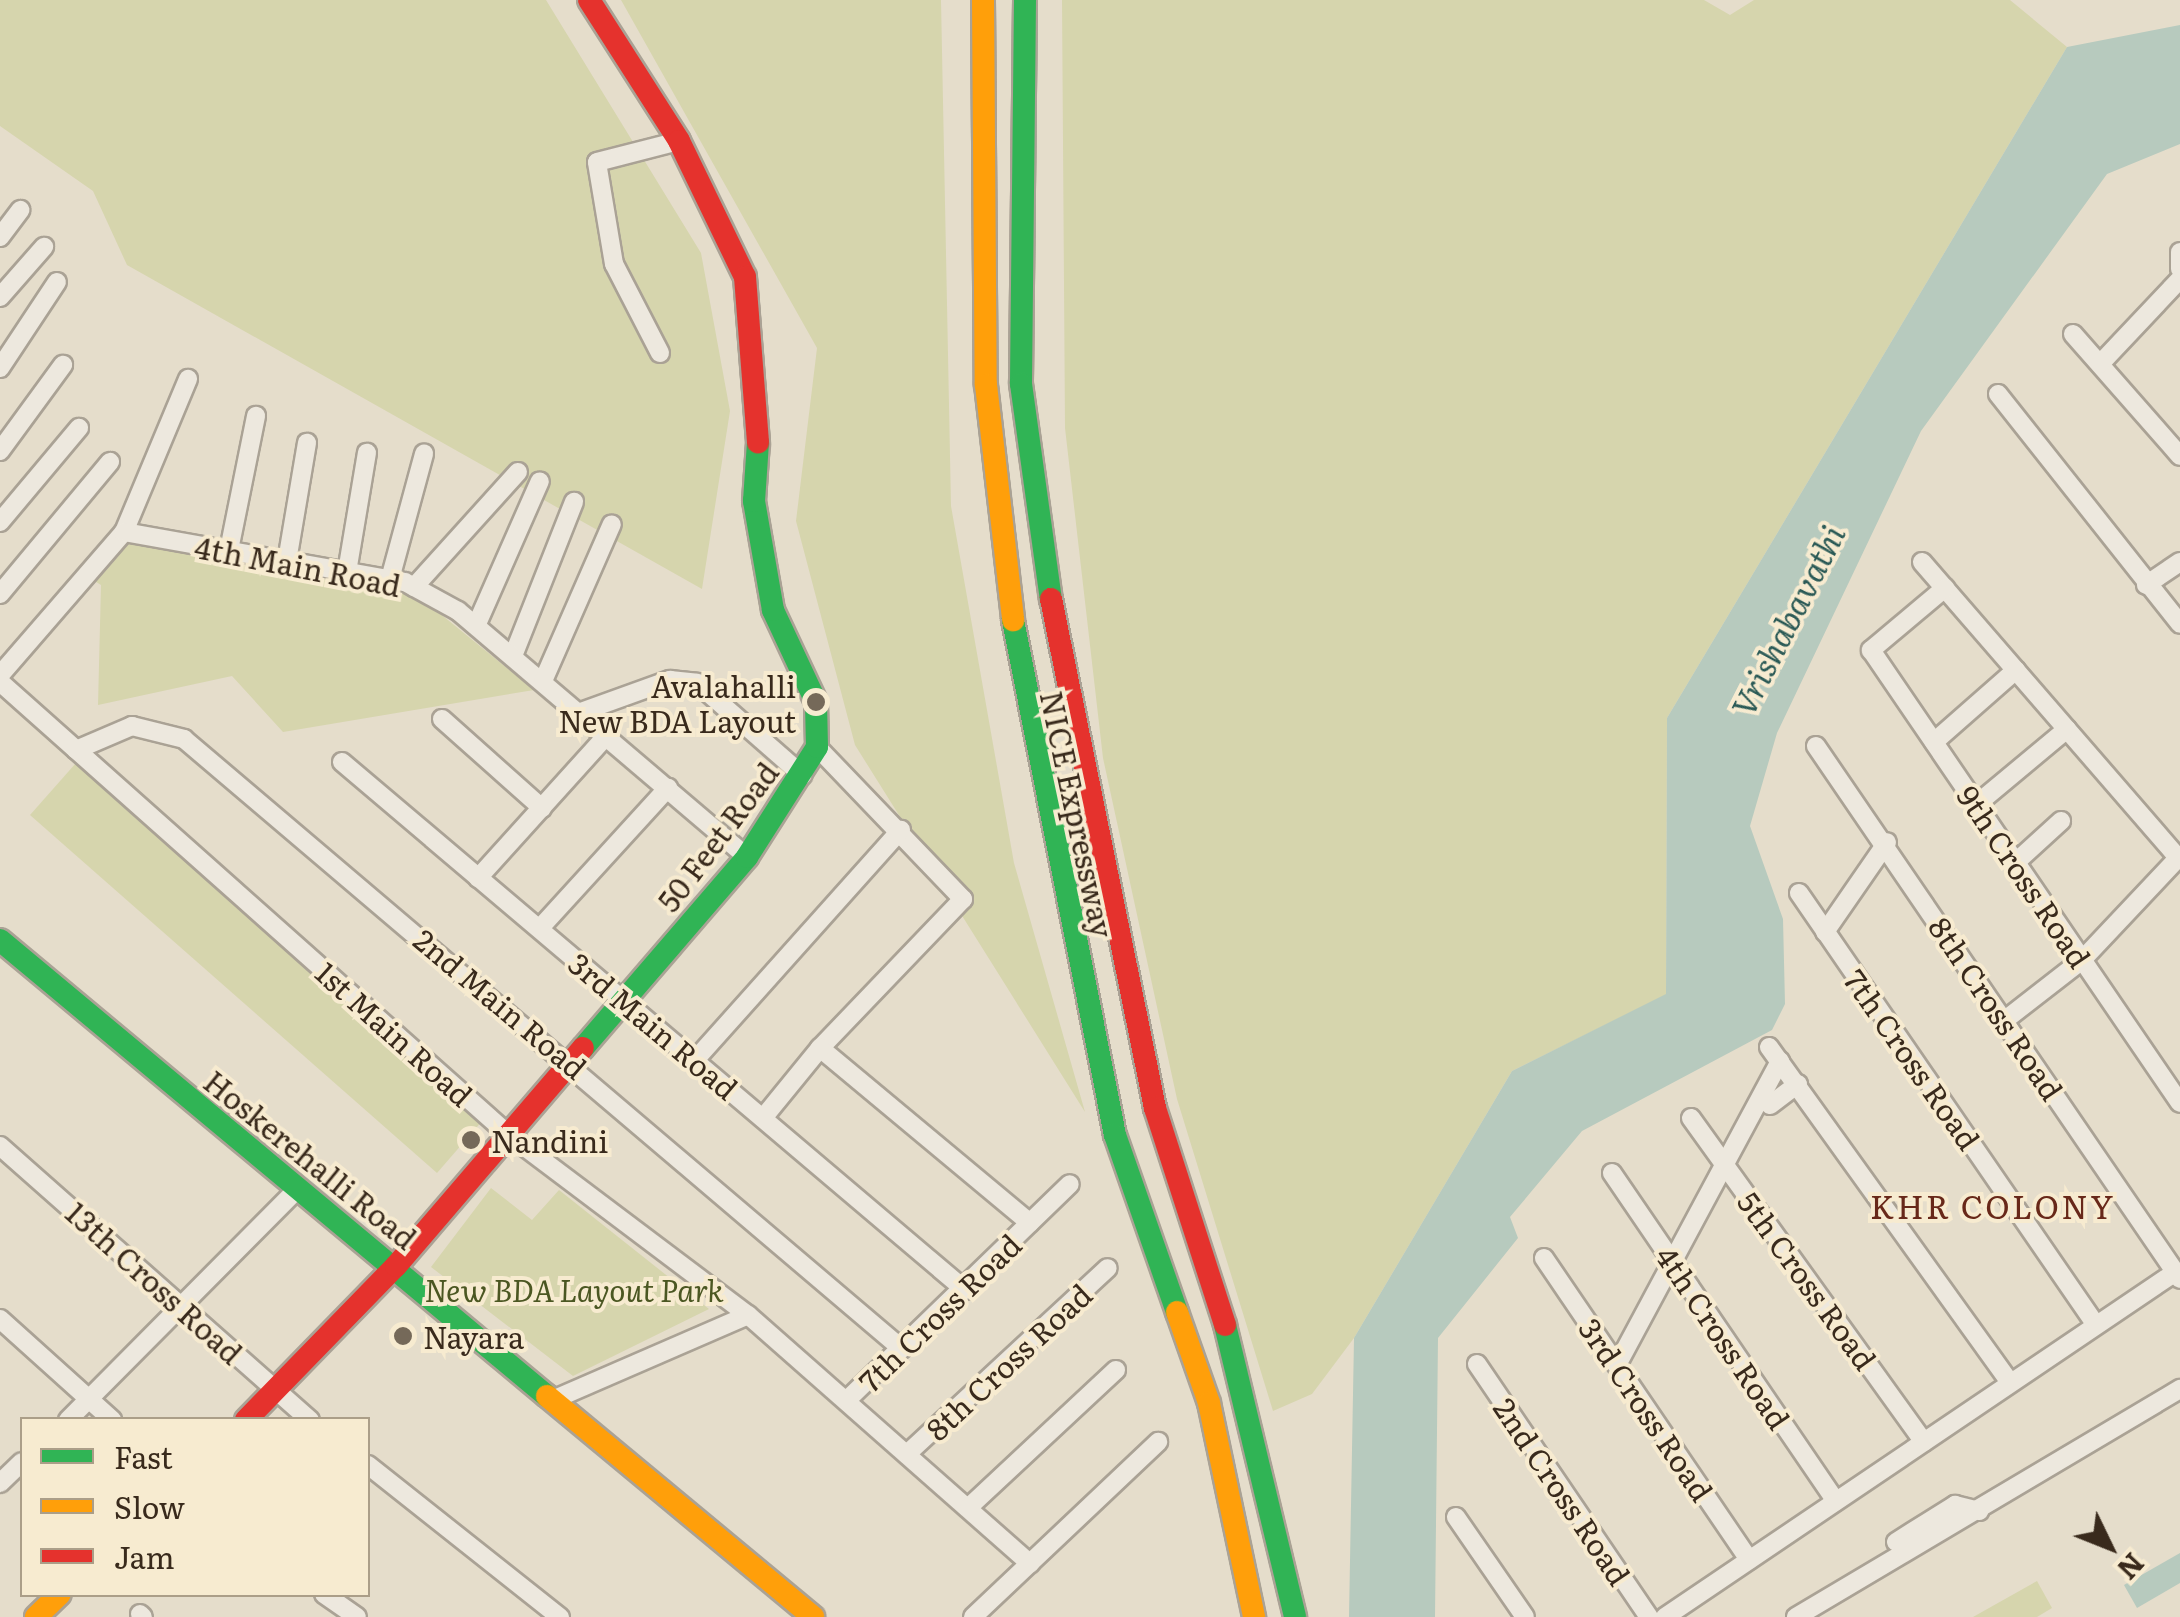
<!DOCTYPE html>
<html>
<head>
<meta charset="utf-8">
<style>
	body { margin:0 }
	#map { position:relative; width:2180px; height:1617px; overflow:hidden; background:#e5ddcb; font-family:Literata,serif }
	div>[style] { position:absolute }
	.green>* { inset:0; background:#d6d5ad }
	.water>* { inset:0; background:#b7cabe }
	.roads { filter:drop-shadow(2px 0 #aaa295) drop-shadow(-2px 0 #aaa295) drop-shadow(0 2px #aaa295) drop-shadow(0 -2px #aaa295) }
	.street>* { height:18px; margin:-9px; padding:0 9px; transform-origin:9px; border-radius:9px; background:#ede8de }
	.fast>* { height:22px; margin:-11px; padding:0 11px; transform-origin:11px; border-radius:11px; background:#30b455 }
	.slow>* { height:22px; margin:-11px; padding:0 11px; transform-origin:11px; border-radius:11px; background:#ff9f0a }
	.jam>* { height:22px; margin:-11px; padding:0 11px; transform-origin:11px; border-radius:11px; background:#e5322d }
	.dots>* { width:28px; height:28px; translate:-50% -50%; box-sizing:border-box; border:5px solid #f7ebd0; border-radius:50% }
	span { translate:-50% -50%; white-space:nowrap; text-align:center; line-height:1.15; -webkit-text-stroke:8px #f7ebd0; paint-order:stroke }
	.street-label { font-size:30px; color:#392a1c }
	.poi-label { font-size:30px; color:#392a1c }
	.right { translate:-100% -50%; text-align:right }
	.left { translate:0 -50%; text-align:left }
	.park-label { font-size:30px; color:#4b5722; font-style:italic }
	.water-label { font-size:32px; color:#2b5a56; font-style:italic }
	.neighbourhood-label { font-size:32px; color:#682819; letter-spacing:2.5px }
	.legend { position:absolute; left:20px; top:1417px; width:350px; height:180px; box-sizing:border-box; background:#f7ebd0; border:2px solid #ab9e88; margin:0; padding:12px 18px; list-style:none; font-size:30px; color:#392a1c }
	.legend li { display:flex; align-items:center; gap:20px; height:50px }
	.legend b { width:50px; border:2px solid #ab9e88 }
	.north { position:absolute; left:2060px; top:1497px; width:100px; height:100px; -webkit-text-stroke:8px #f7ebd0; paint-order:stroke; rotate:133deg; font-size:28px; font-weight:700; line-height:40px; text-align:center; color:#392a1c }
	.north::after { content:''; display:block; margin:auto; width:35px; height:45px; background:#392a1c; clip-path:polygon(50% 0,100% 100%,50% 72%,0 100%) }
</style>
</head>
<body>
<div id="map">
	<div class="green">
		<i style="clip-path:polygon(0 0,546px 0,701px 253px,730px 411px,702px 589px,127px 265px,93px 191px,0 126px)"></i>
		<i style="clip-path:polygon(621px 0,941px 0,951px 506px,1014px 863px,1085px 1112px,855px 745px,796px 521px,817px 348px)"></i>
		<i style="clip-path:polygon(1062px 0,1704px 0,1730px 15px,1754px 0,2010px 0,2067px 47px,1667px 718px,1666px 995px,1512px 1071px,1354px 1338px,1312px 1394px,1273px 1411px,1177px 1099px,1103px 758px,1065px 428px)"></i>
		<i style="clip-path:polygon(126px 537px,411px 590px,534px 690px,283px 732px,232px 676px,98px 705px,101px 585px,88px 577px)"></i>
		<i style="clip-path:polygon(76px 763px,483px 1120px,437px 1173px,30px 815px)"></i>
		<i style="clip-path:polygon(491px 1188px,532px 1220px,559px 1190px,709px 1309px,573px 1376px,431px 1267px)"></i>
		<i style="clip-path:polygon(2037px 1581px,2052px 1608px,2037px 1617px,1973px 1617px)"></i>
	</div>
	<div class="water">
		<i style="clip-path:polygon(2180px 25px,2180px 144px,2107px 174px,1921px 431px,1777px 733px,1750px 826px,1783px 919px,1785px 1004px,1772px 1030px,1582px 1131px,1510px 1217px,1518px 1238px,1438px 1338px,1435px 1617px,1349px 1617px,1354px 1338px,1512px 1071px,1666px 994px,1667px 718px,2067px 47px)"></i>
		<i style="clip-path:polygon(2180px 1553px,2180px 1583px,2137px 1608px,2124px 1585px)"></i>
	</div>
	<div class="roads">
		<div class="street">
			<i style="left:0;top:237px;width:34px;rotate:-53deg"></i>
			<i style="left:2180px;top:252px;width:17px;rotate:90deg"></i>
			<i style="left:0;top:297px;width:67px;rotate:-48.7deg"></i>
			<i style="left:2073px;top:334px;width:162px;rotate:48.7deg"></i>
			<i style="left:660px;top:353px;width:100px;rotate:-117.3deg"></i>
			<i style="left:614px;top:264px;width:103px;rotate:-99.5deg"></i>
			<i style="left:597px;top:162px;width:85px;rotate:-14.4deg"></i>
			<i style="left:2100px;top:364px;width:117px;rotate:-46.7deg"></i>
			<i style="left:0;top:368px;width:103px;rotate:-56.5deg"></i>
			<i style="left:1998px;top:394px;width:293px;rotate:51.6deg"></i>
			<i style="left:0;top:451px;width:107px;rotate:-53.8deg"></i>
			<i style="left:0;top:522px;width:123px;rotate:-50deg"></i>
			<i style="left:124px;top:532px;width:166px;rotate:-67.3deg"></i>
			<i style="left:229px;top:550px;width:137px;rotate:-78.6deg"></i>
			<i style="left:287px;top:561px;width:120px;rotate:-80.4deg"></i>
			<i style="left:1922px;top:562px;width:391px;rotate:49.1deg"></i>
			<i style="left:347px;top:572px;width:121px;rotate:-80.5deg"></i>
			<i style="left:390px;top:579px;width:130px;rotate:-74.8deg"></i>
			<i style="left:2146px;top:585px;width:41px;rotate:-34.1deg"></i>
			<i style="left:414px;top:587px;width:155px;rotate:-47.9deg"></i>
			<i style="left:1945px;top:588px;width:97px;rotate:140deg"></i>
			<i style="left:1871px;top:650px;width:548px;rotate:55.7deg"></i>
			<i style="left:0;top:594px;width:172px;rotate:-50.2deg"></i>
			<i style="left:476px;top:626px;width:158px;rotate:-66.2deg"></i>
			<i style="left:513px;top:656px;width:166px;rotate:-68.4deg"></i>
			<i style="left:0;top:675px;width:189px;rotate:-49.1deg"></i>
			<i style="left:124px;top:532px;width:285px;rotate:10.1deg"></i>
			<i style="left:405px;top:582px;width:60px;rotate:28.7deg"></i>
			<i style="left:458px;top:611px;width:380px;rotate:40.4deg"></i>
			<i style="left:543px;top:681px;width:171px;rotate:-66.3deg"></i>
			<i style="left:0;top:682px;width:681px;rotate:41.67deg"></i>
			<i style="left:509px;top:1135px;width:299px;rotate:37deg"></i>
			<i style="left:748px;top:1315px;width:376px;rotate:41.4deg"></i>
			<i style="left:581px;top:712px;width:95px;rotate:-19.8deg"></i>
			<i style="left:670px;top:680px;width:27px;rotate:6deg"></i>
			<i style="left:697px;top:683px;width:140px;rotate:41.2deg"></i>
			<i style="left:442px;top:719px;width:134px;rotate:41.7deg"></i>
			<i style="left:1934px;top:742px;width:109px;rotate:-41.3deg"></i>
			<i style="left:1816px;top:746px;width:645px;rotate:55.67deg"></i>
			<i style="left:817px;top:747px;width:211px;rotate:46.2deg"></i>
			<i style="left:963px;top:899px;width:207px;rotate:133.8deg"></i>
			<i style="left:820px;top:1048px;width:273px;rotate:39.8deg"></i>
			<i style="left:76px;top:750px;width:61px;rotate:-23.2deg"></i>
			<i style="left:132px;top:726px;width:54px;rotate:14deg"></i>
			<i style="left:184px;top:739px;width:942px;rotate:40.35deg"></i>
			<i style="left:342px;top:762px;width:817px;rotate:40.28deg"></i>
			<i style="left:1977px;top:804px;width:117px;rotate:-39.8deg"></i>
			<i style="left:2016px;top:862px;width:61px;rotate:-42.3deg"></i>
			<i style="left:478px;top:878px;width:194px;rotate:-47.9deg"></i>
			<i style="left:1799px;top:893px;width:524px;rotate:55.49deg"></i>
			<i style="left:540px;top:928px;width:190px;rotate:-47.6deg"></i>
			<i style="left:1825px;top:932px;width:109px;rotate:-55.4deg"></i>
			<i style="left:2005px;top:1020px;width:98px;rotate:-37.9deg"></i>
			<i style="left:2082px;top:960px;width:143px;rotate:-46.7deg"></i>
			<i style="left:1769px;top:1047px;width:413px;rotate:54.3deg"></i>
			<i style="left:695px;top:1060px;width:309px;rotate:-48.2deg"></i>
			<i style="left:1770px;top:1105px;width:35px;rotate:-37deg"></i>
			<i style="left:763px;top:1118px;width:90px;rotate:-50.8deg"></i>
			<i style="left:1691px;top:1118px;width:399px;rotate:54.3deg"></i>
			<i style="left:0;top:1146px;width:414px;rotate:41.5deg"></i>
			<i style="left:1612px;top:1173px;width:397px;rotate:55.7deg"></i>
			<i style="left:1544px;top:1258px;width:365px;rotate:55.8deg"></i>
			<i style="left:0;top:1319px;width:151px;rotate:42deg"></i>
			<i style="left:1477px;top:1364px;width:306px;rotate:55.8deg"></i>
			<i style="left:1617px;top:1365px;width:345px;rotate:-61.8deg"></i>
			<i style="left:555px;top:1399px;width:210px;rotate:-23.5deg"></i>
			<i style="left:847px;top:1400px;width:310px;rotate:-44.1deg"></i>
			<i style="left:68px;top:1420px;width:325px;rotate:-45.2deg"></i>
			<i style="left:908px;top:1453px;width:272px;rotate:-42.8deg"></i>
			<i style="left:368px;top:1465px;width:245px;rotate:38.4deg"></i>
			<i style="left:0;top:1483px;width:30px;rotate:-44deg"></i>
			<i style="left:969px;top:1507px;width:201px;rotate:-43deg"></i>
			<i style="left:1456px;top:1517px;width:121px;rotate:55.4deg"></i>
			<i style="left:1896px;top:1542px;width:70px;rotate:-32.1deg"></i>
			<i style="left:1955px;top:1505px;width:25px;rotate:14deg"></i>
			<i style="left:324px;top:1594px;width:40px;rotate:34.9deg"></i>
			<i style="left:140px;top:1614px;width:4px;rotate:45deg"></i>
			<i style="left:973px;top:1617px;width:255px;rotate:-43.4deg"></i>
			<i style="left:1665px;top:1617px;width:614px;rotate:-34.05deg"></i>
			<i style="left:1796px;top:1617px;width:447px;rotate:-30.7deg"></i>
		</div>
		<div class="fast">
			<i style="left:1025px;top:0;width:384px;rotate:90.6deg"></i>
			<i style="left:1021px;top:384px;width:217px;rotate:82.1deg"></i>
			<i style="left:1013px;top:620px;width:525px;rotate:78.8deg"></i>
			<i style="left:1115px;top:1135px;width:188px;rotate:70.7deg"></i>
			<i style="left:0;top:940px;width:712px;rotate:39.82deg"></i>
			<i style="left:583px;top:1048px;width:252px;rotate:-49.3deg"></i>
			<i style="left:747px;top:857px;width:130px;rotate:-57.5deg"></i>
			<i style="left:817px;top:747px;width:45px;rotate:-91.3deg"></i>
			<i style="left:816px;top:702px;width:102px;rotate:-115.1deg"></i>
			<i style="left:773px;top:610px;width:111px;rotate:-99.9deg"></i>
			<i style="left:754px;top:501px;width:59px;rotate:-86.1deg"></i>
			<i style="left:1225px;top:1325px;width:300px;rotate:76.5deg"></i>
		</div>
		<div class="slow">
			<i style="left:983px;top:0;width:385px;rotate:89.6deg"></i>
			<i style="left:986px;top:385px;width:237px;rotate:83.4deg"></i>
			<i style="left:1177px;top:1312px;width:96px;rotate:70.6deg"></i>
			<i style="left:1209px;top:1403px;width:219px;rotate:78.1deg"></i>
			<i style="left:547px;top:1396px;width:346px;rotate:39.7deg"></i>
			<i style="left:36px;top:1617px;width:33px;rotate:-44deg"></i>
		</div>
		<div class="jam">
			<i style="left:589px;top:0;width:167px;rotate:57.4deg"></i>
			<i style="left:679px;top:141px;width:151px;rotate:64.1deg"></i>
			<i style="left:745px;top:277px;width:166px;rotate:85.5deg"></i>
			<i style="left:1051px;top:599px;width:520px;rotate:78.45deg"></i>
			<i style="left:1155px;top:1108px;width:228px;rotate:72.1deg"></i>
			<i style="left:246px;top:1420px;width:215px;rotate:-45.8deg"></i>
			<i style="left:396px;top:1266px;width:287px;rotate:-49.4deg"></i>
		</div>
	</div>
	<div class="dots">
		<i style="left:816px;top:702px;background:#756959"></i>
		<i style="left:471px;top:1140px;background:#756959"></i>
		<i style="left:403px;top:1336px;background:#756959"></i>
	</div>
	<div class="street-label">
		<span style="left:298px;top:565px;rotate:11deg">4th Main Road</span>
		<span style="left:1078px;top:814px;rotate:78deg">NICE Expressway</span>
		<span style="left:717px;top:836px;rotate:-53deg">50 Feet Road</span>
		<span style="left:2025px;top:876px;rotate:56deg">9th Cross Road</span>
		<span style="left:501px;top:1003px;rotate:40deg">2nd Main Road</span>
		<span style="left:1997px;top:1008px;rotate:56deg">8th Cross Road</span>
		<span style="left:654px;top:1025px;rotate:40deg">3rd Main Road</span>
		<span style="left:395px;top:1033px;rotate:42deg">1st Main Road</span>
		<span style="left:1913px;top:1059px;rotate:55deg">7th Cross Road</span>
		<span style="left:311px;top:1159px;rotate:39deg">Hoskerehalli Road</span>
		<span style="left:1808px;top:1280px;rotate:54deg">5th Cross Road</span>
		<span style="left:155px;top:1282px;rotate:42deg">13th Cross Road</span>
		<span style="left:939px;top:1312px;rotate:-44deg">7th Cross Road</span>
		<span style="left:1724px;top:1337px;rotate:56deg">4th Cross Road</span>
		<span style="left:1008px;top:1361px;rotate:-43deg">8th Cross Road</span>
		<span style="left:1647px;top:1409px;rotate:56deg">3rd Cross Road</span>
		<span style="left:1563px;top:1491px;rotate:56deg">2nd Cross Road</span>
	</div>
	<div class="poi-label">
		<span class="right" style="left:796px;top:702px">Avalahalli<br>New BDA Layout</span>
		<span class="left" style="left:491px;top:1140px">Nandini</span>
		<span class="left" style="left:423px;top:1336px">Nayara</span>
	</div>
	<div class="park-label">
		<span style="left:574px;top:1289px">New BDA Layout Park</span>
	</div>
	<div class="water-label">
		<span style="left:1787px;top:620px;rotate:-63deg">Vrishabavathi</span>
	</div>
	<div class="neighbourhood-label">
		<span style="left:1993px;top:1205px">KHR COLONY</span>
	</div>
	<ul class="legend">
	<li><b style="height:12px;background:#30b455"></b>Fast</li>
	<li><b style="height:12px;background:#ff9f0a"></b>Slow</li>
	<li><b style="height:12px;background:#e5322d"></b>Jam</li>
	</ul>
	<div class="north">N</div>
</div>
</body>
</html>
